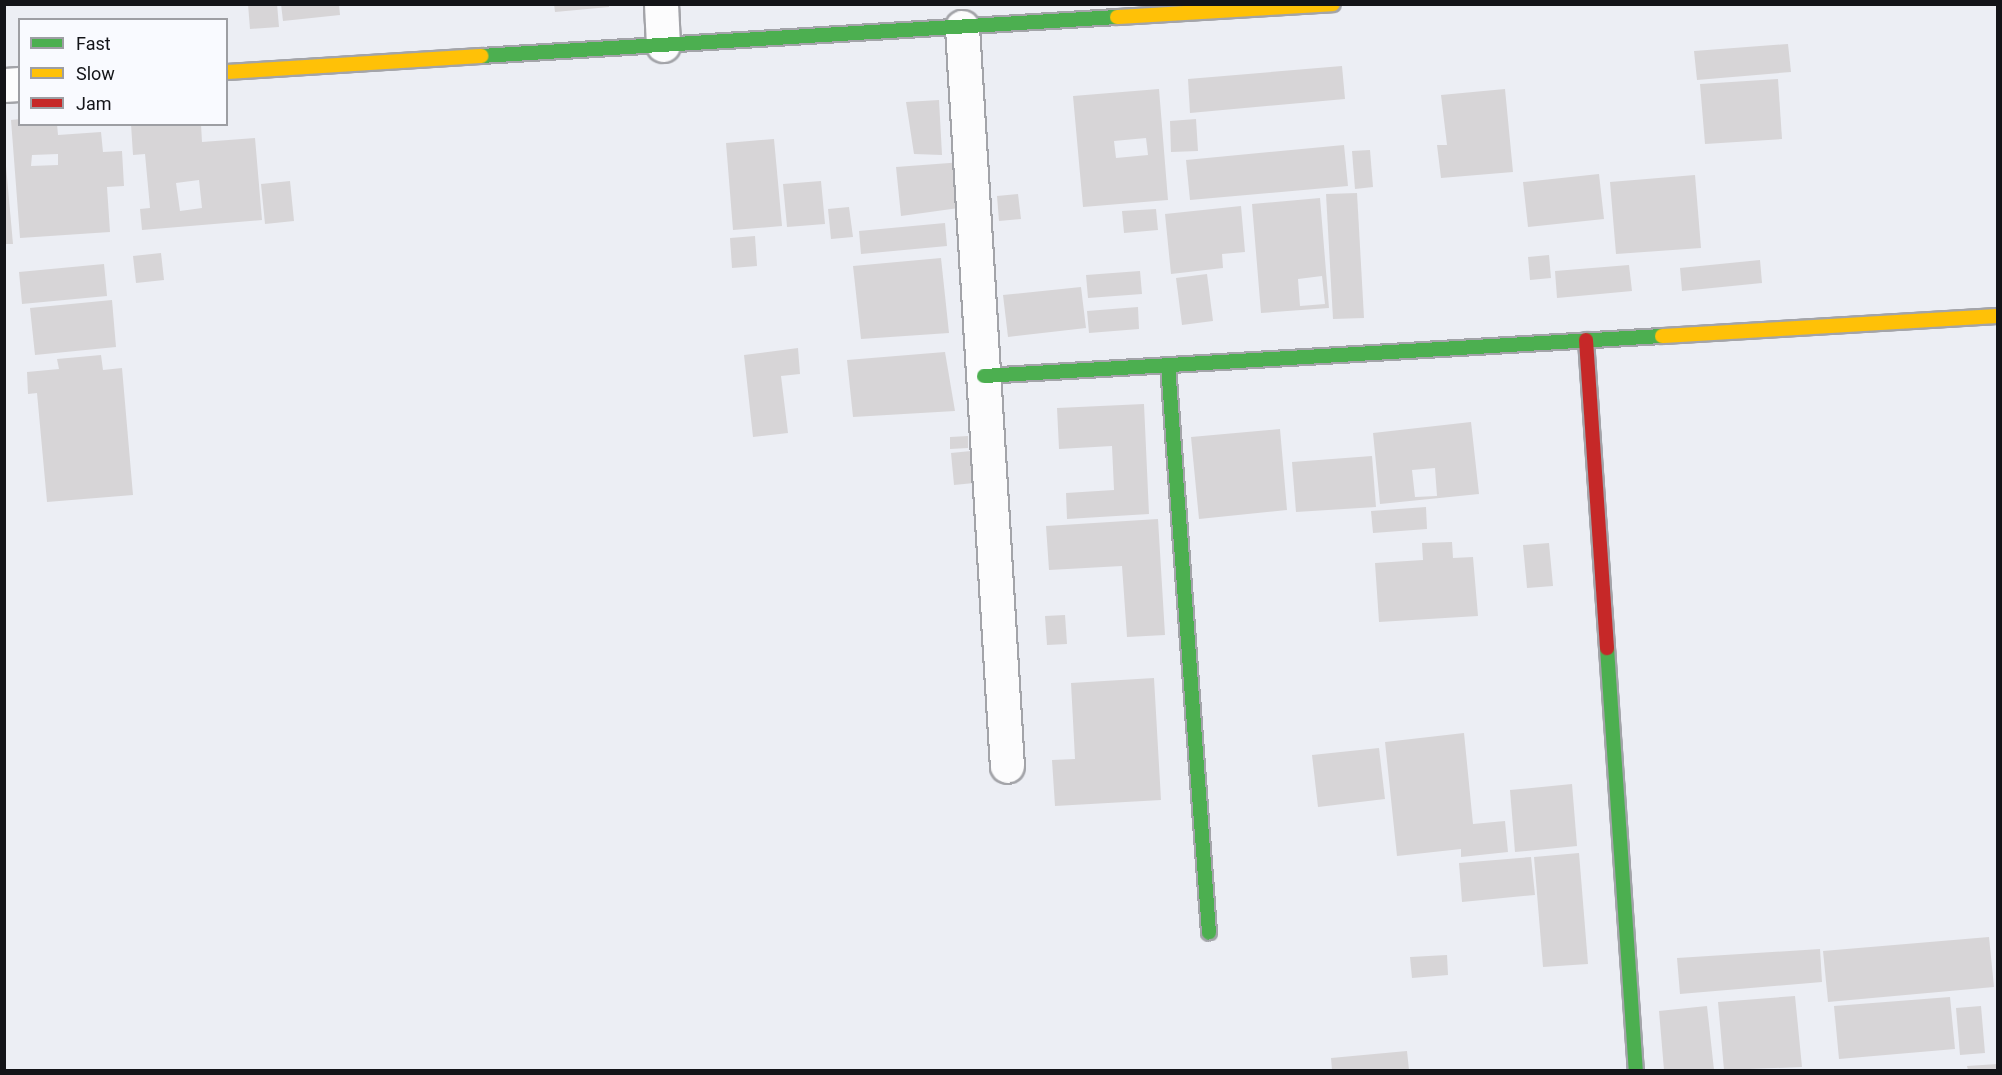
<!DOCTYPE html>
<html>
<head>
<meta charset="utf-8">
<style>
	body { margin:0 }
	#map { position:relative; width:2002px; height:1075px; overflow:hidden; background:#eceef4; font-family:Roboto,sans-serif }
	div>[style] { position:absolute }
	.building>* { inset:0; background:#d7d5d7 }
	.roads { filter:drop-shadow(2px 0 #a3a4a9) drop-shadow(-2px 0 #a3a4a9) drop-shadow(0 2px #a3a4a9) drop-shadow(0 -2px #a3a4a9) }
	.street>* { height:33px; margin:-16.5px; padding:0 16.5px; transform-origin:16.5px; border-radius:16.5px; background:#fcfcfd }
	.fast>* { height:14px; margin:-7px; padding:0 7px; transform-origin:7px; border-radius:7px; background:#4caf50 }
	.slow>* { height:14px; margin:-7px; padding:0 7px; transform-origin:7px; border-radius:7px; background:#ffc107 }
	.jam>* { height:14px; margin:-7px; padding:0 7px; transform-origin:7px; border-radius:7px; background:#c62828 }
	span { translate:-50% -50%; white-space:nowrap; text-align:center; line-height:1.15; -webkit-text-stroke:4.5px #f9faff; paint-order:stroke }
	.frame { position:absolute; inset:0; border:6px solid #131418; pointer-events:none }
	.legend { position:absolute; left:18px; top:18px; width:210px; height:108px; box-sizing:border-box; background:#f9faff; border:2px solid #9d9ea3; margin:0; padding:8px 10px; list-style:none; font-size:18px; color:#131418 }
	.legend li { display:flex; align-items:center; gap:12px; height:30px }
	.legend b { width:30px; border:2px solid #9d9ea3 }
</style>
</head>
<body>
<div id="map">
	<div class="building">
		<i style="clip-path:polygon(248px 4px,277px 4px,279px 27px,250px 29px)"></i>
		<i style="clip-path:polygon(281px 4px,339px 4px,340px 15px,283px 21px)"></i>
		<i style="clip-path:polygon(554px 4px,609px 4px,609px 7px,555px 12px)"></i>
		<i style="clip-path:polygon(1788px 44px,1791px 72px,1697px 80px,1694px 51px)"></i>
		<i style="clip-path:polygon(1342px 66px,1345px 99px,1190px 113px,1188px 79px)"></i>
		<i style="clip-path:polygon(1778px 79px,1782px 139px,1705px 144px,1700px 84px)"></i>
		<i style="clip-path:polygon(evenodd,1159px 89px,1168px 200px,1083px 207px,1073px 96px,1159px 89px,1146px 138px,1148px 155px,1116px 158px,1114px 141px,1146px 138px)"></i>
		<i style="clip-path:polygon(1505px 89px,1513px 172px,1441px 178px,1437px 145px,1447px 145px,1441px 95px)"></i>
		<i style="clip-path:polygon(939px 100px,942px 155px,914px 154px,906px 102px)"></i>
		<i style="clip-path:polygon(evenodd,20px 119px,20px 124px,57px 124px,58px 135px,101px 132px,103px 152px,122px 151px,124px 186px,107px 187px,110px 232px,20px 238px,11px 120px,20px 119px,58px 154px,58px 165px,31px 166px,32px 155px,58px 154px)"></i>
		<i style="clip-path:polygon(1196px 119px,1198px 151px,1171px 152px,1170px 121px)"></i>
		<i style="clip-path:polygon(evenodd,131px 124px,201px 124px,202px 142px,255px 138px,262px 220px,142px 230px,140px 209px,150px 208px,145px 154px,133px 155px,131px 124px,199px 180px,202px 208px,180px 211px,176px 183px,199px 180px)"></i>
		<i style="clip-path:polygon(774px 139px,782px 226px,733px 230px,726px 143px)"></i>
		<i style="clip-path:polygon(4px 144px,13px 244px,4px 244px)"></i>
		<i style="clip-path:polygon(1344px 145px,1348px 186px,1190px 200px,1186px 160px)"></i>
		<i style="clip-path:polygon(1370px 150px,1373px 187px,1355px 189px,1352px 151px)"></i>
		<i style="clip-path:polygon(963px 162px,966px 207px,901px 216px,896px 167px)"></i>
		<i style="clip-path:polygon(1599px 174px,1604px 219px,1528px 227px,1523px 182px)"></i>
		<i style="clip-path:polygon(1695px 175px,1701px 248px,1616px 254px,1610px 182px)"></i>
		<i style="clip-path:polygon(290px 181px,294px 221px,265px 224px,261px 184px)"></i>
		<i style="clip-path:polygon(821px 181px,825px 224px,787px 227px,783px 184px)"></i>
		<i style="clip-path:polygon(1357px 193px,1364px 318px,1333px 319px,1326px 194px)"></i>
		<i style="clip-path:polygon(1018px 194px,1021px 219px,999px 221px,997px 196px)"></i>
		<i style="clip-path:polygon(evenodd,1320px 198px,1329px 308px,1261px 313px,1252px 204px,1320px 198px,1322px 276px,1325px 304px,1300px 306px,1298px 279px,1322px 276px)"></i>
		<i style="clip-path:polygon(1241px 206px,1245px 252px,1222px 254px,1223px 268px,1171px 274px,1165px 214px)"></i>
		<i style="clip-path:polygon(849px 207px,853px 237px,831px 239px,828px 209px)"></i>
		<i style="clip-path:polygon(1156px 209px,1158px 230px,1124px 233px,1122px 211px)"></i>
		<i style="clip-path:polygon(945px 223px,947px 246px,861px 254px,859px 231px)"></i>
		<i style="clip-path:polygon(755px 236px,757px 266px,732px 268px,730px 238px)"></i>
		<i style="clip-path:polygon(161px 253px,164px 280px,136px 283px,133px 256px)"></i>
		<i style="clip-path:polygon(1549px 255px,1551px 278px,1530px 280px,1528px 257px)"></i>
		<i style="clip-path:polygon(941px 258px,949px 333px,861px 339px,853px 266px)"></i>
		<i style="clip-path:polygon(1760px 260px,1762px 283px,1682px 291px,1680px 268px)"></i>
		<i style="clip-path:polygon(104px 264px,107px 296px,22px 304px,19px 272px)"></i>
		<i style="clip-path:polygon(1629px 265px,1632px 291px,1557px 298px,1555px 271px)"></i>
		<i style="clip-path:polygon(1140px 271px,1142px 294px,1088px 298px,1086px 275px)"></i>
		<i style="clip-path:polygon(1207px 274px,1213px 321px,1182px 325px,1176px 278px)"></i>
		<i style="clip-path:polygon(1081px 287px,1086px 328px,1008px 337px,1003px 295px)"></i>
		<i style="clip-path:polygon(112px 300px,116px 347px,35px 355px,30px 308px)"></i>
		<i style="clip-path:polygon(1138px 307px,1139px 329px,1089px 333px,1087px 311px)"></i>
		<i style="clip-path:polygon(798px 348px,800px 374px,781px 376px,788px 433px,753px 437px,744px 355px)"></i>
		<i style="clip-path:polygon(945px 352px,955px 411px,853px 417px,847px 360px)"></i>
		<i style="clip-path:polygon(101px 355px,103px 370px,122px 368px,133px 495px,47px 502px,37px 393px,28px 394px,27px 372px,59px 369px,57px 359px)"></i>
		<i style="clip-path:polygon(1144px 404px,1149px 514px,1067px 519px,1066px 493px,1114px 490px,1112px 446px,1059px 449px,1057px 408px)"></i>
		<i style="clip-path:polygon(evenodd,1471px 422px,1479px 494px,1380px 504px,1373px 433px,1471px 422px,1435px 468px,1437px 496px,1415px 497px,1412px 470px,1435px 468px)"></i>
		<i style="clip-path:polygon(1280px 429px,1287px 510px,1199px 519px,1191px 437px)"></i>
		<i style="clip-path:polygon(968px 436px,968px 448px,950px 449px,950px 437px)"></i>
		<i style="clip-path:polygon(971px 451px,974px 483px,954px 485px,951px 453px)"></i>
		<i style="clip-path:polygon(1372px 456px,1376px 507px,1296px 512px,1292px 462px)"></i>
		<i style="clip-path:polygon(1426px 507px,1427px 529px,1373px 533px,1371px 511px)"></i>
		<i style="clip-path:polygon(1158px 519px,1165px 635px,1127px 637px,1122px 566px,1049px 570px,1046px 526px)"></i>
		<i style="clip-path:polygon(1452px 542px,1453px 558px,1473px 557px,1478px 616px,1379px 622px,1375px 563px,1423px 560px,1422px 543px)"></i>
		<i style="clip-path:polygon(1549px 543px,1553px 586px,1527px 588px,1523px 545px)"></i>
		<i style="clip-path:polygon(1065px 615px,1067px 644px,1047px 645px,1045px 616px)"></i>
		<i style="clip-path:polygon(1154px 678px,1161px 800px,1055px 806px,1052px 760px,1075px 759px,1071px 683px)"></i>
		<i style="clip-path:polygon(1464px 733px,1473px 824px,1505px 821px,1508px 852px,1461px 857px,1461px 849px,1397px 856px,1385px 742px)"></i>
		<i style="clip-path:polygon(1379px 748px,1385px 799px,1318px 807px,1312px 755px)"></i>
		<i style="clip-path:polygon(1572px 784px,1577px 846px,1515px 852px,1510px 790px)"></i>
		<i style="clip-path:polygon(1579px 853px,1588px 964px,1543px 967px,1534px 857px)"></i>
		<i style="clip-path:polygon(1531px 857px,1535px 895px,1462px 902px,1459px 863px)"></i>
		<i style="clip-path:polygon(1989px 937px,1994px 987px,1828px 1002px,1823px 951px)"></i>
		<i style="clip-path:polygon(1820px 949px,1822px 982px,1680px 994px,1677px 958px)"></i>
		<i style="clip-path:polygon(1447px 955px,1448px 975px,1412px 978px,1410px 957px)"></i>
		<i style="clip-path:polygon(1795px 996px,1802px 1067px,1724px 1070px,1718px 1002px)"></i>
		<i style="clip-path:polygon(1950px 997px,1955px 1049px,1839px 1059px,1834px 1006px)"></i>
		<i style="clip-path:polygon(1707px 1006px,1714px 1070px,1664px 1070px,1659px 1011px)"></i>
		<i style="clip-path:polygon(1981px 1006px,1985px 1053px,1960px 1055px,1956px 1008px)"></i>
		<i style="clip-path:polygon(1407px 1051px,1409px 1070px,1332px 1070px,1331px 1058px)"></i>
		<i style="clip-path:polygon(1998px 1064px,1998px 1070px,1968px 1070px,1967px 1066px)"></i>
	</div>
	<div class="roads">
		<div class="street">
			<i style="left:661px;top:4px;width:41px;rotate:87.2deg"></i>
			<i style="left:962px;top:27px;width:740px;rotate:86.52deg"></i>
			<i style="left:4px;top:85px;width:16px;rotate:-4deg"></i>
		</div>
		<div class="fast">
			<i style="left:481px;top:56px;width:637px;rotate:-3.51deg"></i>
			<i style="left:1168px;top:365px;width:569px;rotate:85.87deg"></i>
			<i style="left:984px;top:376px;width:679px;rotate:-3.38deg"></i>
			<i style="left:1607px;top:648px;width:423px;rotate:86.1deg"></i>
		</div>
		<div class="slow">
			<i style="left:1117px;top:17px;width:216px;rotate:-3.4deg"></i>
			<i style="left:226px;top:72px;width:256px;rotate:-3.6deg"></i>
			<i style="left:1662px;top:336px;width:337px;rotate:-3.4deg"></i>
		</div>
		<div class="jam">
			<i style="left:1586px;top:340px;width:309px;rotate:86.1deg"></i>
		</div>
	</div>
	<div class="frame"></div>
	<ul class="legend">
	<li><b style="height:8px;background:#4caf50"></b>Fast</li>
	<li><b style="height:8px;background:#ffc107"></b>Slow</li>
	<li><b style="height:8px;background:#c62828"></b>Jam</li>
	</ul>
</div>
</body>
</html>
